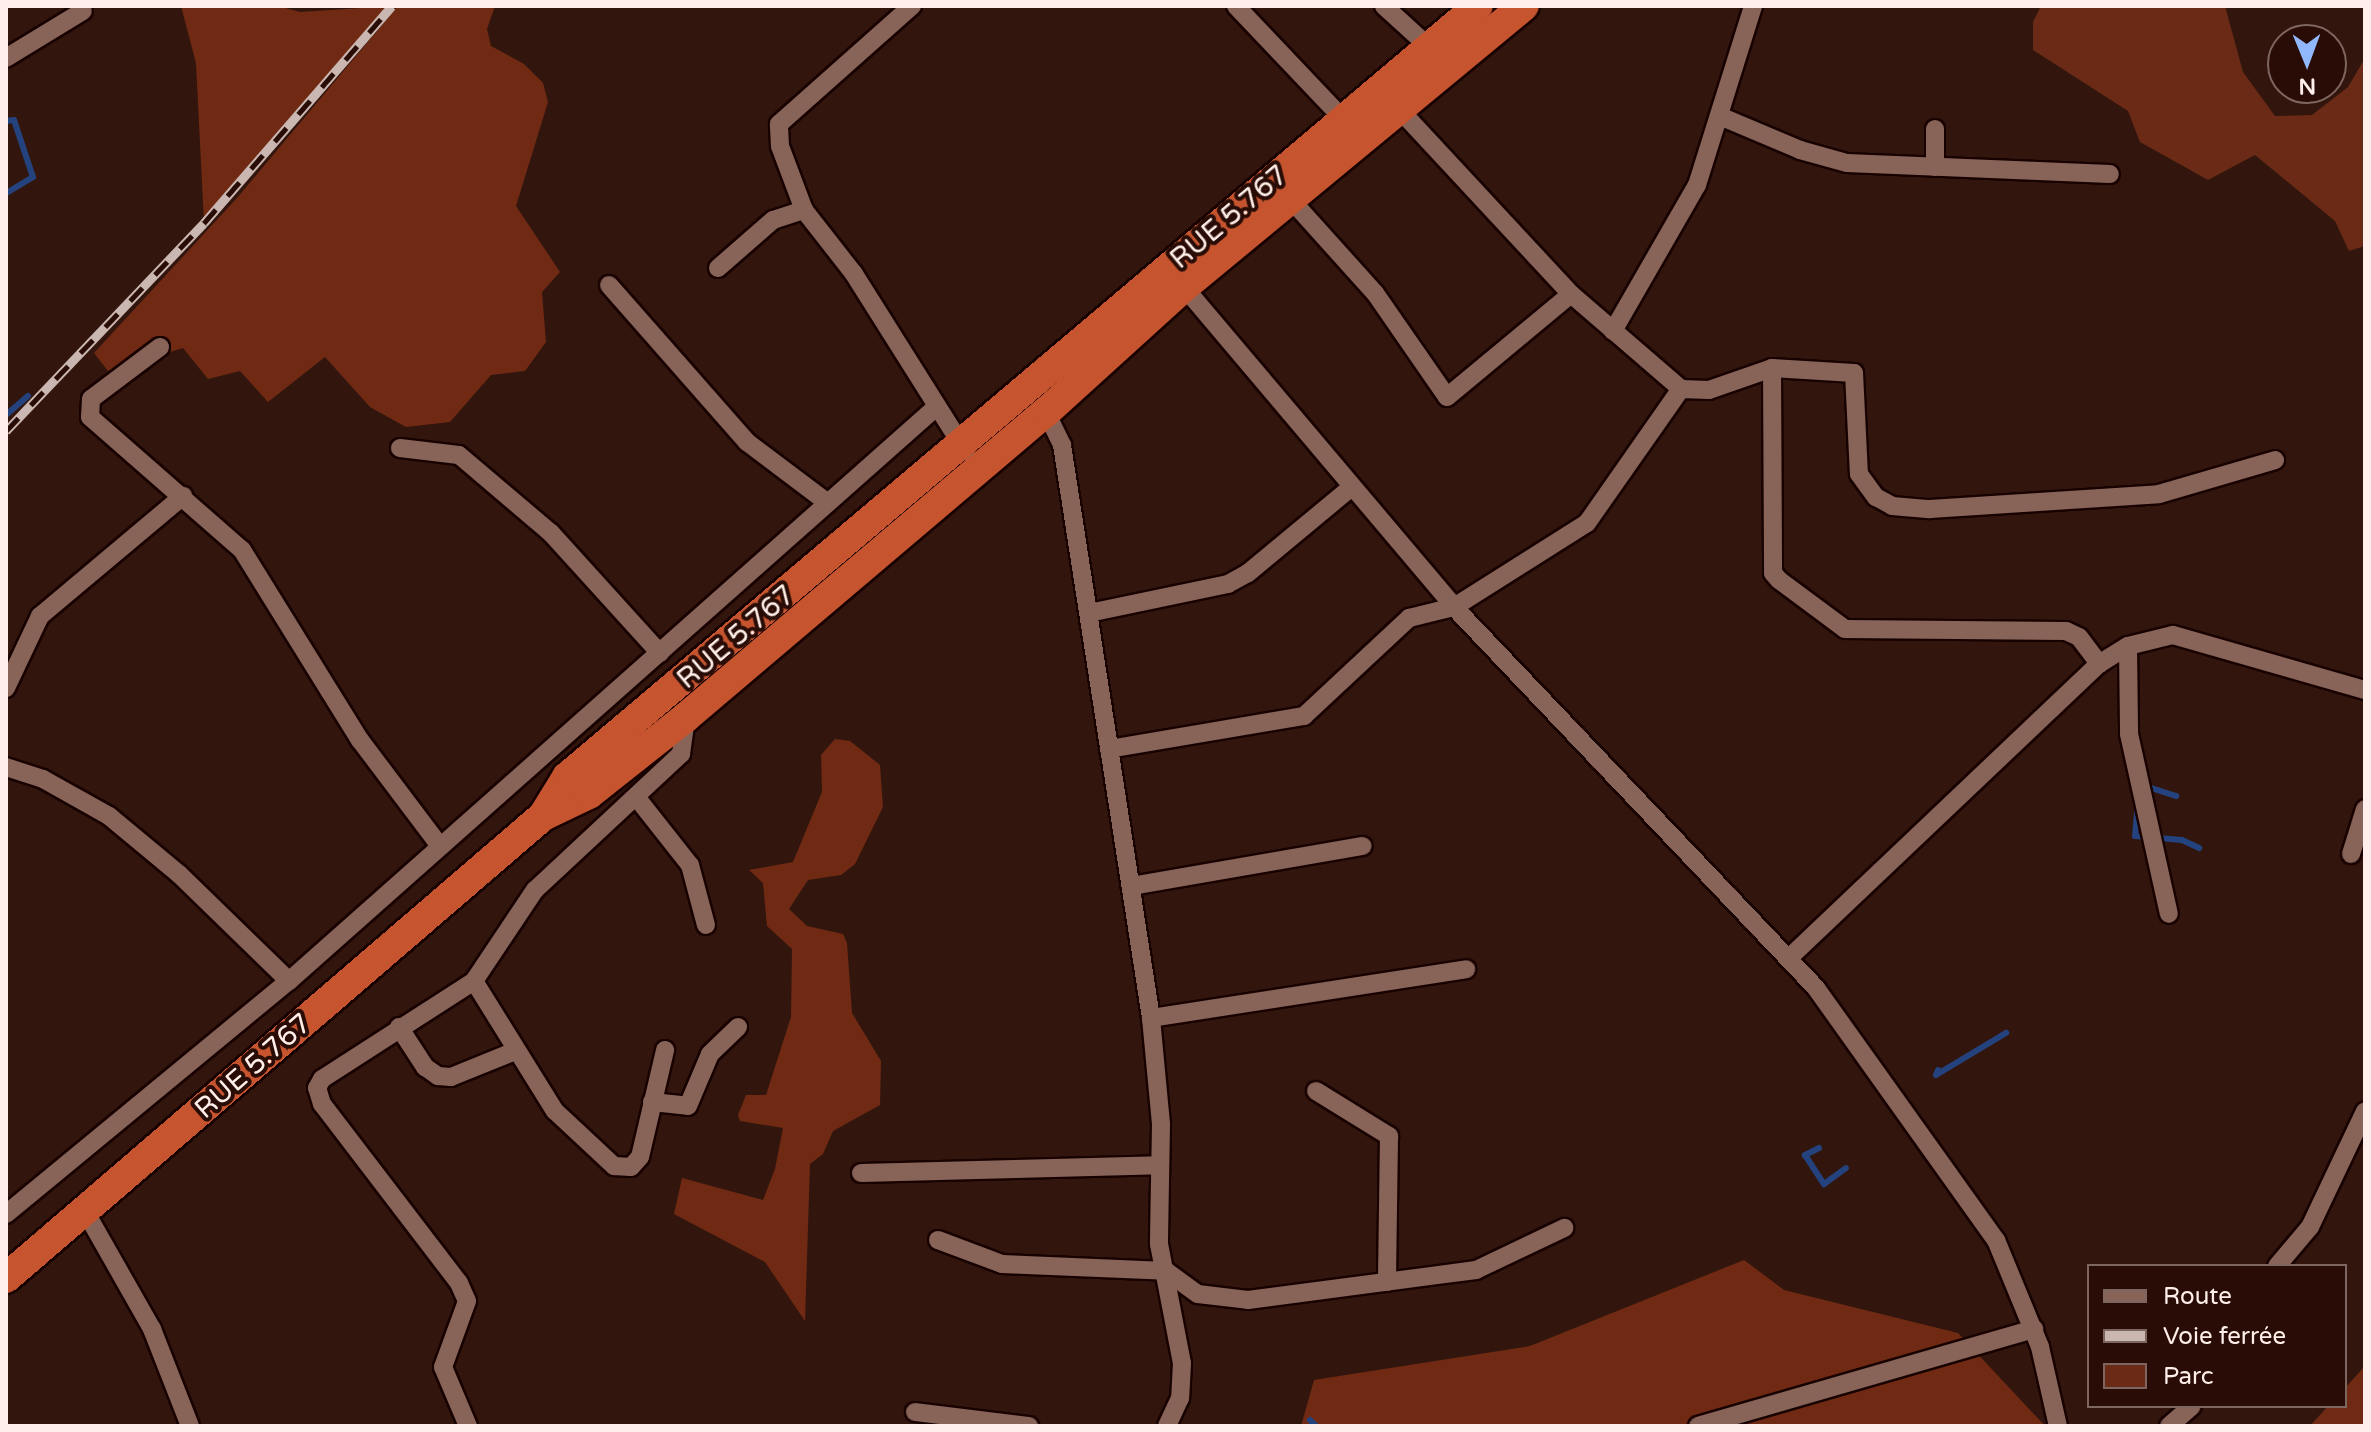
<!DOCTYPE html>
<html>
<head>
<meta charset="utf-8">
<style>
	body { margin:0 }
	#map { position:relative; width:2371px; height:1432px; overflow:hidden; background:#32160d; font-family:"Varela Round",sans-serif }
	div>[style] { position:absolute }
	.green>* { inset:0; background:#6a2a16 }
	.forest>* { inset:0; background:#702a13 }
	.stream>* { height:6px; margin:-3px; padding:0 3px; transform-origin:3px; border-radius:3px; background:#24437e }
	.roads { filter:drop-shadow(2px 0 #180200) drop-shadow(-2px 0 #180200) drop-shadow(0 2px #180200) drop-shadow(0 -2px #180200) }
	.minor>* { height:18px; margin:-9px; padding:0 9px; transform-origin:9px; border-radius:9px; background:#876358 }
	.trunk>* { height:30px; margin:-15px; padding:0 15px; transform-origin:15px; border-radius:15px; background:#c6542e }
	.rail>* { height:9px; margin-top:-4.5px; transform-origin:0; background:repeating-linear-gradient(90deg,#280c05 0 18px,#cbb7b1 0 36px); box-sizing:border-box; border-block:2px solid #cbb7b1 }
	span { translate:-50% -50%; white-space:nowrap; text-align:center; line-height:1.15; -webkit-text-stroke:8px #280c05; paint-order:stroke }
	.street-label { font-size:28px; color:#ffeee9 }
	.frame { position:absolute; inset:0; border:8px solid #ffeee9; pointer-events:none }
	.legend { position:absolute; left:2087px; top:1264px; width:260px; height:144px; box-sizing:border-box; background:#280c05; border:2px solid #7e6660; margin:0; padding:10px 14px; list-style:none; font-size:24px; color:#ffeee9 }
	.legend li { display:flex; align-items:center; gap:16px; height:40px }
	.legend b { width:40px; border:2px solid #7e6660 }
	.north { position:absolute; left:2267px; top:24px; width:80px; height:80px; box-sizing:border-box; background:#280c05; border:2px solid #7e6660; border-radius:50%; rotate:179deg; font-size:22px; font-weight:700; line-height:32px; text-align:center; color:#ffeee9 }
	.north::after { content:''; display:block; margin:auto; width:28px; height:36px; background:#91b8fd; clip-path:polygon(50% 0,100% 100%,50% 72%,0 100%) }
</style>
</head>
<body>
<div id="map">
	<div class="green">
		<i style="clip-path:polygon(2041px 6px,2225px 6px,2243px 72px,2275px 116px,2312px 115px,2348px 87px,2365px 58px,2365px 246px,2349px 251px,2335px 221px,2255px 155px,2208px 180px,2140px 142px,2128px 111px,2033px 50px,2033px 22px)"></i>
	</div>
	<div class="forest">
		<i style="clip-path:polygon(181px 6px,278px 6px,300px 12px,392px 6px,204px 223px,196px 63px)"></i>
		<i style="clip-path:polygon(398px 6px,495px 6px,487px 29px,491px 46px,524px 64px,543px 83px,548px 102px,516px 206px,560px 272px,542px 292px,546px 342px,525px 371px,491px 375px,450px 422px,406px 427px,370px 407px,325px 357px,268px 402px,240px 371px,208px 379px,183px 348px,108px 371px,94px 353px,237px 198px)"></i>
		<i style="clip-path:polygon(835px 739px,850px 741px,880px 765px,883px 807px,855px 864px,841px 875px,808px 880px,789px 909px,807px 926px,843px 934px,847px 943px,852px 1013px,881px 1061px,880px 1105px,833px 1131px,823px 1154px,810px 1164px,805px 1321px,765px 1262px,674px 1214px,682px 1178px,763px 1200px,775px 1169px,783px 1128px,740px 1121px,738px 1115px,746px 1095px,766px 1095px,791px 1017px,792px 949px,767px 926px,763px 883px,749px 870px,793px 862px,822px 792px,821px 755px)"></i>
		<i style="clip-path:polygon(1744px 1260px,1784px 1290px,1958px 1333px,2045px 1426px,1301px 1426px,1314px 1380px,1530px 1346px)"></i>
		<i style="clip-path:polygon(2365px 1366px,2365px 1426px,2310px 1426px,2328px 1406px,2345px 1406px,2345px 1388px)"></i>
	</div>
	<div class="stream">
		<i style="left:6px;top:121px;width:8px;rotate:-7deg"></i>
		<i style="left:14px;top:120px;width:60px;rotate:71.6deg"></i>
		<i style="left:33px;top:177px;width:31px;rotate:149deg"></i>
		<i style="left:6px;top:415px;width:29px;rotate:-41deg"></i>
		<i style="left:2145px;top:786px;width:33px;rotate:18deg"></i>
		<i style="left:2138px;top:802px;width:34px;rotate:95deg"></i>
		<i style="left:2135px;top:836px;width:47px;rotate:4.9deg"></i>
		<i style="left:2182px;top:840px;width:19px;rotate:25deg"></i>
		<i style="left:1938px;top:1070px;width:5px;rotate:112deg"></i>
		<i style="left:1936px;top:1075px;width:82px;rotate:-31deg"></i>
		<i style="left:1819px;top:1148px;width:16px;rotate:153deg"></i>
		<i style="left:1805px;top:1155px;width:35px;rotate:57deg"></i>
		<i style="left:1824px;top:1184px;width:27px;rotate:-36deg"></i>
		<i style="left:1310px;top:1420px;width:8px;rotate:45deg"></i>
	</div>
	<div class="roads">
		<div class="minor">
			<i style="left:1236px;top:6px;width:157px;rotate:46.5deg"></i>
			<i style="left:1384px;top:6px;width:61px;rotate:42.3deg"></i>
			<i style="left:6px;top:58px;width:90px;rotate:-31.4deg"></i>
			<i style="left:1399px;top:109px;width:253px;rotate:47.1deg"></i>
			<i style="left:1571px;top:294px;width:145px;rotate:40.8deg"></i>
			<i style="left:1681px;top:389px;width:28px;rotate:2deg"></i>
			<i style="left:1709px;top:390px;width:67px;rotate:-19.2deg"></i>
			<i style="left:1772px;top:368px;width:82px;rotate:3.5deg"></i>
			<i style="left:1854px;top:373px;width:101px;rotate:87.2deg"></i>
			<i style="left:1859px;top:474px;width:29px;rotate:54deg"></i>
			<i style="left:1876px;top:497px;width:18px;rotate:29deg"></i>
			<i style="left:1892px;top:506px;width:38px;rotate:5deg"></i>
			<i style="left:1930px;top:509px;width:229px;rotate:-3.7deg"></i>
			<i style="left:2159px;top:494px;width:121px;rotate:-16.3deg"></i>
			<i style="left:1722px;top:117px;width:85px;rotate:22.9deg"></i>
			<i style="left:1800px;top:150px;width:49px;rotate:15.5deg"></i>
			<i style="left:1847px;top:163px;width:263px;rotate:2.4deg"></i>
			<i style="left:1935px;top:167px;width:38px;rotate:-90deg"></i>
			<i style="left:1293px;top:202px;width:122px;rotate:48deg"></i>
			<i style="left:1375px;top:293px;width:126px;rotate:55.3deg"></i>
			<i style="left:1447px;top:397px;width:161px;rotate:-39.7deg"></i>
			<i style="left:804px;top:210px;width:68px;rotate:-110.6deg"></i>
			<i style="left:780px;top:146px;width:22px;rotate:-93deg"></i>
			<i style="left:779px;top:124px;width:178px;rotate:-41.6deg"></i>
			<i style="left:718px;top:268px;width:73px;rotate:-41.1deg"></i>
			<i style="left:773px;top:220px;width:33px;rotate:-18deg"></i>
			<i style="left:804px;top:210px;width:81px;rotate:52deg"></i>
			<i style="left:854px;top:274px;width:210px;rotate:57.8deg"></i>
			<i style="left:609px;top:285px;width:209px;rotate:48.7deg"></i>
			<i style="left:747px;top:442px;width:101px;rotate:37deg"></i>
			<i style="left:1184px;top:287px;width:419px;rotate:49.8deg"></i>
			<i style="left:1454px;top:607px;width:526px;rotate:46.46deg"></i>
			<i style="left:1816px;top:988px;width:310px;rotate:54.5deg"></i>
			<i style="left:1996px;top:1240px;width:116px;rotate:67.6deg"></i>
			<i style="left:2040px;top:1347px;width:81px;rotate:77.2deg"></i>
			<i style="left:1613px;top:331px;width:168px;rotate:-60.1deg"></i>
			<i style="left:1697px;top:185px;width:188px;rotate:-72.6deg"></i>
			<i style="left:160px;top:347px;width:86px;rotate:143deg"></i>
			<i style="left:91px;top:399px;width:18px;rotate:93deg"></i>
			<i style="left:90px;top:417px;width:202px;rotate:41.2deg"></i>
			<i style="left:242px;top:550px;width:224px;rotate:58.2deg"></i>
			<i style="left:360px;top:740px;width:133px;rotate:53deg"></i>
			<i style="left:1772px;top:368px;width:205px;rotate:89.7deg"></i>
			<i style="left:1773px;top:573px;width:9px;rotate:49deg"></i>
			<i style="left:1779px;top:580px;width:82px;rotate:36.6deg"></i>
			<i style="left:1845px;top:629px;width:221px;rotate:0.5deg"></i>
			<i style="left:2066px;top:631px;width:14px;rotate:25deg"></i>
			<i style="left:2079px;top:637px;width:34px;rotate:53deg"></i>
			<i style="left:1046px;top:412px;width:37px;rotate:64deg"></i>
			<i style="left:1062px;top:445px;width:580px;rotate:81.17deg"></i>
			<i style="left:1151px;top:1018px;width:106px;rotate:84.6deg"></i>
			<i style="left:1161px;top:1124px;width:120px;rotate:91deg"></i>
			<i style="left:1159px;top:1244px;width:121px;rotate:79.1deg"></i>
			<i style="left:1182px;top:1363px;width:35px;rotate:93deg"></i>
			<i style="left:1180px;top:1398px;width:31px;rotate:115deg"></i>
			<i style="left:400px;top:448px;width:59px;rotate:6.8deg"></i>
			<i style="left:459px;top:455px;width:121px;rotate:40.3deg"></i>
			<i style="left:551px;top:533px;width:162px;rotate:47.8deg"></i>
			<i style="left:1089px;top:613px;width:142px;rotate:-11.8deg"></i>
			<i style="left:1228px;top:584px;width:23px;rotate:-29deg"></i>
			<i style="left:1248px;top:573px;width:131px;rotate:-39.7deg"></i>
			<i style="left:2128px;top:646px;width:88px;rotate:89.3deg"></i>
			<i style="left:2129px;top:734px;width:184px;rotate:77.5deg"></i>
			<i style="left:6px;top:688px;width:80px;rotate:-64.7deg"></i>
			<i style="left:40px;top:616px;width:187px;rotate:-40deg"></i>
			<i style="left:1109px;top:749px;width:198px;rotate:-9.6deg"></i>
			<i style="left:1304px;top:716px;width:144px;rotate:-43deg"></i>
			<i style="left:1409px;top:618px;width:46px;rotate:-13.7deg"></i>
			<i style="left:1454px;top:607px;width:157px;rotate:-32.3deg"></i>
			<i style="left:1587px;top:523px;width:164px;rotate:-55deg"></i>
			<i style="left:6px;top:767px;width:39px;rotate:18deg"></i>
			<i style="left:43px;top:779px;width:76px;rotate:29.3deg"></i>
			<i style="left:109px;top:816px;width:92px;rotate:39.7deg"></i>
			<i style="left:180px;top:875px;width:152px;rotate:44.2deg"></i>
			<i style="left:289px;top:981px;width:864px;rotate:-41.57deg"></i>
			<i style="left:637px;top:798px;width:85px;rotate:51.7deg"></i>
			<i style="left:690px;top:865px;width:62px;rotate:75.1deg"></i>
			<i style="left:2351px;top:854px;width:47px;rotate:-72.7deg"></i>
			<i style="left:1131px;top:886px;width:235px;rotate:-9.8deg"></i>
			<i style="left:1791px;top:956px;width:424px;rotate:-43.5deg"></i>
			<i style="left:2099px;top:664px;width:34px;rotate:-32deg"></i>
			<i style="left:2128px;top:646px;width:46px;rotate:-13.7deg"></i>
			<i style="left:2173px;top:635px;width:200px;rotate:16deg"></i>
			<i style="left:474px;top:981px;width:153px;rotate:58.1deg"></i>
			<i style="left:555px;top:1111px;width:81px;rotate:43deg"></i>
			<i style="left:614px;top:1166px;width:17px;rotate:3deg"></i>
			<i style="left:631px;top:1167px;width:13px;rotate:-48deg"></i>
			<i style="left:640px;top:1157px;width:110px;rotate:-76.8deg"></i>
			<i style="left:1151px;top:1018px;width:319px;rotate:-8.8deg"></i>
			<i style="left:399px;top:1027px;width:48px;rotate:57deg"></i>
			<i style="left:425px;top:1067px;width:16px;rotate:35deg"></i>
			<i style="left:438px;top:1076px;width:13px;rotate:4deg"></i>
			<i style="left:451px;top:1077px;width:69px;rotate:-22.1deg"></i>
			<i style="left:1316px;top:1091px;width:86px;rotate:31.7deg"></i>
			<i style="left:1389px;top:1136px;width:146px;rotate:90.8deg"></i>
			<i style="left:652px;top:1102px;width:36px;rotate:6deg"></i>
			<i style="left:688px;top:1106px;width:56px;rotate:-67.1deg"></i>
			<i style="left:710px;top:1054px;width:39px;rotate:-44deg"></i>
			<i style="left:861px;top:1173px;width:299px;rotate:-1.5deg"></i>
			<i style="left:85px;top:1211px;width:136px;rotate:60.4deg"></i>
			<i style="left:152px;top:1329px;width:104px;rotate:68.6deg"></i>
			<i style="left:6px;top:1214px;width:367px;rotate:-39.5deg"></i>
			<i style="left:938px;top:1240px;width:68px;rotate:20.6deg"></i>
			<i style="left:1002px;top:1264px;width:164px;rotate:2.4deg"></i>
			<i style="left:1166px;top:1271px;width:39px;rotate:36deg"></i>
			<i style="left:1198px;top:1294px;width:50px;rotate:6.8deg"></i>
			<i style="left:1248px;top:1300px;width:230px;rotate:-7.5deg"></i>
			<i style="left:1476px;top:1270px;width:98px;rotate:-25.5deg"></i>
			<i style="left:2277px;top:1266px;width:51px;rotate:-49.8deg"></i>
			<i style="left:2310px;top:1227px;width:128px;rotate:-64.6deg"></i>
			<i style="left:915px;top:1412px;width:115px;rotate:7deg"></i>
			<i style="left:468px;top:1426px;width:64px;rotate:-113deg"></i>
			<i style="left:443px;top:1367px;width:70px;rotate:-70deg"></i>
			<i style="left:467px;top:1301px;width:20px;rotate:-114deg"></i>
			<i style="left:459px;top:1283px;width:225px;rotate:-127.4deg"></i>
			<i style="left:322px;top:1104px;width:17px;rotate:-107deg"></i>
			<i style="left:317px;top:1088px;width:10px;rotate:-61deg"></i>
			<i style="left:322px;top:1079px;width:181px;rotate:-32.8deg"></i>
			<i style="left:474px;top:981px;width:110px;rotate:-56.2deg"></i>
			<i style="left:535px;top:890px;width:200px;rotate:-43deg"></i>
			<i style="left:681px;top:754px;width:37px;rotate:-82deg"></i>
			<i style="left:1698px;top:1426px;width:350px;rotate:-16.1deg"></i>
			<i style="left:2169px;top:1426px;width:30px;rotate:-41deg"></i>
		</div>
		<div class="trunk">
			<i style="left:543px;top:816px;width:51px;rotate:-25.6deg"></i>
			<i style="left:589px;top:794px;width:124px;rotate:-38.4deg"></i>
			<i style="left:686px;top:717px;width:472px;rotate:-40.3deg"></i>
			<i style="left:1046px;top:412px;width:186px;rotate:-42.2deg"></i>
			<i style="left:1184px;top:287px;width:441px;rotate:-39.6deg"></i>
			<i style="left:6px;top:1278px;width:708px;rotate:-40.71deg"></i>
			<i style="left:543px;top:816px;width:46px;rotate:-58.4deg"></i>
			<i style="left:567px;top:777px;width:1193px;rotate:-40.24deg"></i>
		</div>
	</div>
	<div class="rail">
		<i style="left:6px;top:431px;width:287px;rotate:-46.4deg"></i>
		<i style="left:204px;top:223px;width:287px;rotate:-49.1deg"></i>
	</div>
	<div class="street-label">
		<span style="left:1229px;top:217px;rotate:-40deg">RUE 5.767</span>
		<span style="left:736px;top:637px;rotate:-40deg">RUE 5.767</span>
		<span style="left:253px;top:1066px;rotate:-41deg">RUE 5.767</span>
	</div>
	<div class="frame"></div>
	<ul class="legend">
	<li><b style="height:10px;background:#876358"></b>Route</li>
	<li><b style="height:10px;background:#cbb7b1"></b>Voie ferrée</li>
	<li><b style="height:22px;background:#6a2a16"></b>Parc</li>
	</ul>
	<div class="north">N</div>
</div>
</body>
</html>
